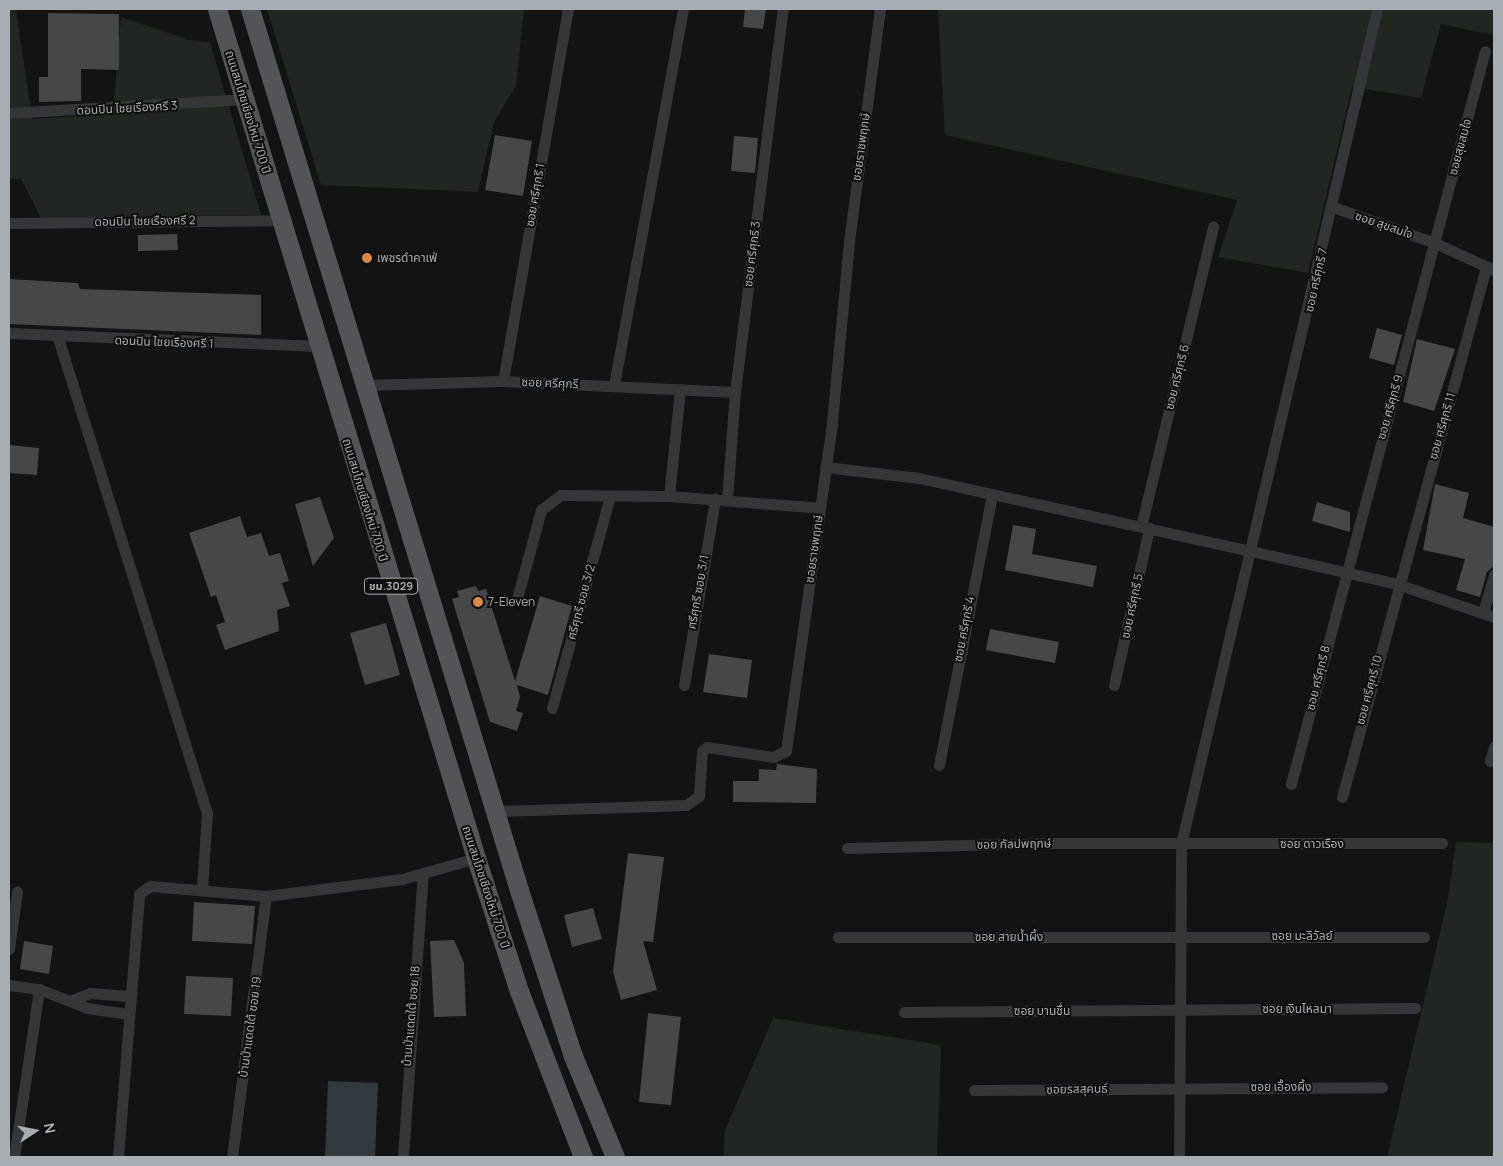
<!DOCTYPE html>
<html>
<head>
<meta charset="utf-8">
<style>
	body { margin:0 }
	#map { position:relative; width:1503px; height:1166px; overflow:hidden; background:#131314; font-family:Manrope,"Noto Sans Thai",sans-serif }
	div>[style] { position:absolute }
	.green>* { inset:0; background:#202620 }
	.water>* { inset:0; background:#303a3e }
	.building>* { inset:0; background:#454749 }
	.minor>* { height:11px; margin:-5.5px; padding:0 5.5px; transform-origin:5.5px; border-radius:5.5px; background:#353639 }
	.primary>* { height:19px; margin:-9.5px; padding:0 9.5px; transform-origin:9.5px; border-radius:9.5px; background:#515458 }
	.dots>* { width:14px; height:14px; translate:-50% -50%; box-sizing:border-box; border:2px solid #0e0e0f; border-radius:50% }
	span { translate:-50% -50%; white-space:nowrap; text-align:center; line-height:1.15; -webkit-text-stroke:4px #0e0e0f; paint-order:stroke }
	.shield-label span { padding:1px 4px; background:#0e0e0f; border:1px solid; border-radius:4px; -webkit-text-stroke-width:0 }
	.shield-label { font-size:11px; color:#a6adb3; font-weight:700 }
	.street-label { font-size:12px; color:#a6adb3 }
	.poi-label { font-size:12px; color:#a6adb3 }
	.left { translate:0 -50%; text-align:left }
	.frame { position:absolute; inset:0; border:10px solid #a6adb3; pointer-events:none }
	.north { position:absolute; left:10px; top:1106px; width:50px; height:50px; -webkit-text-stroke:4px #0e0e0f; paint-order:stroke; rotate:79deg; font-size:14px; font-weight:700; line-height:20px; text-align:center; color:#a6adb3 }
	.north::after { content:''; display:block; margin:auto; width:18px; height:22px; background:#a6adb3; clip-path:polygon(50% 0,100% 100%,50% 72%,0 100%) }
</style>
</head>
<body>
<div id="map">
	<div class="green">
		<i style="clip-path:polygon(9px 9px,16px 9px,32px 119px,113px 114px,121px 17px,189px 40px,210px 42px,261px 215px,41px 218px,21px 179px,9px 179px)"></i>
		<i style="clip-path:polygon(267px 9px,524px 9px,516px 86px,494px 122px,478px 192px,321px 185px)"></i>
		<i style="clip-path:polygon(938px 9px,1494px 9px,1494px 35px,1441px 24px,1421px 98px,1352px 87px,1308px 273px,1218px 257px,1237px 200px,945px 135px)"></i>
		<i style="clip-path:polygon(1456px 842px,1494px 843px,1494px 1157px,1387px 1157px,1447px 903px)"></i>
		<i style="clip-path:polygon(773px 1018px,941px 1045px,937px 1157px,723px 1157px,725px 1130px)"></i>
	</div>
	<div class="water">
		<i style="clip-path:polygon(328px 1081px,378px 1083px,375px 1157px,325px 1157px)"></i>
	</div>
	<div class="building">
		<i style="clip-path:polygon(745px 9px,766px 9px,763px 29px,743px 27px)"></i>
		<i style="clip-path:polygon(48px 13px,119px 14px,119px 70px,81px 69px,81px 101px,39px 102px,39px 77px,48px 77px)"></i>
		<i style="clip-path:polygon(495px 135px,532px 141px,523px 196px,485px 190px)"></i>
		<i style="clip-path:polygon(734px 136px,758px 138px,755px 173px,731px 171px)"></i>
		<i style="clip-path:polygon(177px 234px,178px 250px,138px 251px,138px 235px)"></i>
		<i style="clip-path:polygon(9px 279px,78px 283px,80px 289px,261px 295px,261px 335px,9px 324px)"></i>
		<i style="clip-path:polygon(1377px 328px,1402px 335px,1394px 365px,1369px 358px)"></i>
		<i style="clip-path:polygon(1417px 339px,1455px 349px,1434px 411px,1403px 402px)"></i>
		<i style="clip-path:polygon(9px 445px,39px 448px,37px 475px,9px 473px)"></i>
		<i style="clip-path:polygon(1435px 484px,1469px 493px,1463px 518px,1494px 527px,1494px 566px,1487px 572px,1480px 597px,1456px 590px,1465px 559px,1423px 550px)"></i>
		<i style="clip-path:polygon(320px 497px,334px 538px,313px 566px,295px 504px)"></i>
		<i style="clip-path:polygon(1317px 502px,1350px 512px,1350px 532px,1312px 521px)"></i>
		<i style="clip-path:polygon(240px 516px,247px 537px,261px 533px,269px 556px,280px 553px,289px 581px,282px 583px,290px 606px,277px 610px,279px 631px,225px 650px,216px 625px,225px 622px,216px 595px,211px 597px,189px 533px)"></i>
		<i style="clip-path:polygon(1013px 525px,1036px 529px,1032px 554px,1097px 566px,1093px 587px,1005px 570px)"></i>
		<i style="clip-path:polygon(476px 586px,478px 591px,486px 589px,515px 681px,540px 596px,572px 606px,548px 695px,517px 685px,520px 697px,516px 711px,523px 713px,517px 731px,490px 722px,452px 599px,459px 597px,457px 591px)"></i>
		<i style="clip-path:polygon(386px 623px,400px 675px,365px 685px,350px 633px)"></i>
		<i style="clip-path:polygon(990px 629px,1059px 642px,1055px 663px,986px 650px)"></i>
		<i style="clip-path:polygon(709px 654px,752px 660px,747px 698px,703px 692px)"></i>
		<i style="clip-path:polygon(777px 764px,817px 769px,816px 803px,733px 802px,733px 781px,759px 781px,759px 769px,776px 770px)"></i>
		<i style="clip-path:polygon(628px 853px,664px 857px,653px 942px,643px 941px,657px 990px,621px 1000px,613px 972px)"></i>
		<i style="clip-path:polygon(194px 902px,255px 906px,252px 944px,192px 941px)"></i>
		<i style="clip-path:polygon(593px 908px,602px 939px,572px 947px,564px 915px)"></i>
		<i style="clip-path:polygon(454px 940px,464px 963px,466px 1016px,434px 1017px,430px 941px)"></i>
		<i style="clip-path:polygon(24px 941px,53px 946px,49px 974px,20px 969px)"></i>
		<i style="clip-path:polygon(186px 976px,233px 978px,231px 1016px,184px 1014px)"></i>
		<i style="clip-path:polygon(648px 1013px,681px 1017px,671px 1105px,639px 1102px)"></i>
	</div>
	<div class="minor">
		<i style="left:9px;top:113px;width:236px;rotate:-3.4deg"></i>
		<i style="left:1333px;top:207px;width:108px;rotate:19.4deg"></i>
		<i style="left:1435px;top:243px;width:65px;rotate:24.6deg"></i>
		<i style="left:9px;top:223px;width:272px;rotate:-0.6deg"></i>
		<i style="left:9px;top:333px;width:310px;rotate:2.4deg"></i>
		<i style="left:58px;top:338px;width:498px;rotate:72.6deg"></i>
		<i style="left:207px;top:813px;width:76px;rotate:93.8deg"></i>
		<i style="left:503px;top:381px;width:378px;rotate:-80.1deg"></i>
		<i style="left:365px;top:385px;width:138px;rotate:-1.7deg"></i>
		<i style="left:503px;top:381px;width:232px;rotate:2.7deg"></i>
		<i style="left:614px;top:385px;width:382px;rotate:-79.6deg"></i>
		<i style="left:825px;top:467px;width:95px;rotate:6.7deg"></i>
		<i style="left:919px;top:478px;width:340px;rotate:12.4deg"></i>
		<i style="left:1251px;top:551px;width:150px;rotate:12.7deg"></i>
		<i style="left:1397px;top:584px;width:102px;rotate:18.8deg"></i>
		<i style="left:669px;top:496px;width:107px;rotate:-84.1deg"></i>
		<i style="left:727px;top:500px;width:108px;rotate:-85.8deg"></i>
		<i style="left:735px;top:392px;width:386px;rotate:-82.9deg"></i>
		<i style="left:1141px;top:527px;width:309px;rotate:-76.5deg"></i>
		<i style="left:518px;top:595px;width:88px;rotate:-74.9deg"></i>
		<i style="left:541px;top:510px;width:25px;rotate:-37deg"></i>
		<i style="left:561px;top:495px;width:108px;rotate:0.5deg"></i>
		<i style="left:669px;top:496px;width:151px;rotate:4.5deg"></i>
		<i style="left:1483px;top:613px;width:40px;rotate:-74deg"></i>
		<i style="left:684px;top:685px;width:189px;rotate:-80.5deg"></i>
		<i style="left:1114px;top:685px;width:161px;rotate:-77.4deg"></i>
		<i style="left:552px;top:708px;width:220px;rotate:-74.7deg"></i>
		<i style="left:1490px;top:761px;width:15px;rotate:-74deg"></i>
		<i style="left:939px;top:765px;width:276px;rotate:-78.9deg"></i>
		<i style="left:1291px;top:784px;width:758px;rotate:-75.18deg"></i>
		<i style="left:1342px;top:797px;width:549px;rotate:-74.8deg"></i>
		<i style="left:496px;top:811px;width:190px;rotate:-1.8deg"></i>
		<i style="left:686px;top:805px;width:16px;rotate:-35deg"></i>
		<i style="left:699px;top:796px;width:45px;rotate:-86.2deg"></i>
		<i style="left:702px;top:751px;width:6px;rotate:-39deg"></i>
		<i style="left:707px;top:747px;width:67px;rotate:8.6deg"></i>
		<i style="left:773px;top:757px;width:14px;rotate:-25deg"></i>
		<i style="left:786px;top:751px;width:332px;rotate:-82deg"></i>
		<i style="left:832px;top:422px;width:182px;rotate:-84.6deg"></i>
		<i style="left:849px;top:241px;width:234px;rotate:-82.4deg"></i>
		<i style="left:847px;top:848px;width:209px;rotate:-1.4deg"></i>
		<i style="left:1056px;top:843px;width:386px"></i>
		<i style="left:838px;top:937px;width:586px"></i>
		<i style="left:9px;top:949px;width:58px;rotate:-82deg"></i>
		<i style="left:9px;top:985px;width:30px;rotate:8deg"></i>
		<i style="left:39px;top:989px;width:52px;rotate:21.6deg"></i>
		<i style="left:87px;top:1008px;width:41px;rotate:8.3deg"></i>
		<i style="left:72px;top:1000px;width:19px;rotate:-21deg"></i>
		<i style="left:90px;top:993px;width:40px;rotate:4.3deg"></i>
		<i style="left:904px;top:1012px;width:511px;rotate:-0.45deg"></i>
		<i style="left:974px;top:1090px;width:408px;rotate:-0.4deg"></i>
		<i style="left:14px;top:1157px;width:170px;rotate:-81.5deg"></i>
		<i style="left:118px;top:1157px;width:264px;rotate:-85.4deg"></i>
		<i style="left:139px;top:894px;width:14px;rotate:-36deg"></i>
		<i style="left:150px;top:886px;width:116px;rotate:4.9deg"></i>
		<i style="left:266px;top:896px;width:137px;rotate:-7.1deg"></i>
		<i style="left:402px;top:879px;width:77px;rotate:-15.8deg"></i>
		<i style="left:232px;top:1157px;width:263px;rotate:-82.6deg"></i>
		<i style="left:403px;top:1157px;width:284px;rotate:-86deg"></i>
		<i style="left:1179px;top:1157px;width:313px;rotate:-89.6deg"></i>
		<i style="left:1181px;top:844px;width:858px;rotate:-76.79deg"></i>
	</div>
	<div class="primary">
		<i style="left:217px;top:9px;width:888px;rotate:73.03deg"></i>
		<i style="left:476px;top:858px;width:140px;rotate:72.1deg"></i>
		<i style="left:519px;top:991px;width:178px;rotate:68.9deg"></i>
		<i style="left:250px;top:9px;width:921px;rotate:73.02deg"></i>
		<i style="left:519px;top:890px;width:175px;rotate:72deg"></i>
		<i style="left:573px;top:1056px;width:109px;rotate:67.4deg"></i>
	</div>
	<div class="dots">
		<i style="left:367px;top:258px;background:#dc8944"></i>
		<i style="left:478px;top:602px;background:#dc8944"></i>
	</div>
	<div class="shield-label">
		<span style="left:391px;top:586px">ชม.3029</span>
	</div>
	<div class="street-label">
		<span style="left:127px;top:108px;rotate:-3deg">ดอนปิน ไชยเรืองศรี 3</span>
		<span style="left:248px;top:112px;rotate:73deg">ถนนสมโภชเชียงใหม่ 700 ปี</span>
		<span style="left:861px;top:147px;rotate:-82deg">ซอยราชพฤกษ์</span>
		<span style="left:1460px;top:147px;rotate:-75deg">ซอยสุขสมใจ</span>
		<span style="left:535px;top:195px;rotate:-80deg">ซอย ศรีศุกรี 1</span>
		<span style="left:145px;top:221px;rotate:-1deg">ดอนปิน ไชยเรืองศรี 2</span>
		<span style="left:1384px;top:225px;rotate:19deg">ซอย สุขสมใจ</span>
		<span style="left:752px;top:254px;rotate:-83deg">ซอย ศรีศุกรี 3</span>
		<span style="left:1316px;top:280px;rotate:-77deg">ซอย ศรีศุกรี 7</span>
		<span style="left:164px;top:342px;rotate:2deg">ดอนปิน ไชยเรืองศรี 1</span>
		<span style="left:1177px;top:377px;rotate:-76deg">ซอย ศรีศุกรี 6</span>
		<span style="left:550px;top:383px;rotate:2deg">ซอย ศรีศุกรี</span>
		<span style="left:1390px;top:407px;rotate:-74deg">ซอย ศรีศุกรี 9</span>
		<span style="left:1442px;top:426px;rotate:-74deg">ซอย ศรีศุกรี 11</span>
		<span style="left:365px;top:500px;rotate:73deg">ถนนสมโภชเชียงใหม่ 700 ปี</span>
		<span style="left:814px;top:549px;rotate:-82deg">ซอยราชพฤกษ์</span>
		<span style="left:698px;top:592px;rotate:-80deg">ศรีศุกรี ซอย 3/1</span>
		<span style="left:581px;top:602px;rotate:-75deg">ศรีศุกรี ซอย 3/2</span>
		<span style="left:1132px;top:606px;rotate:-78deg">ซอย ศรีศุกรี 5</span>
		<span style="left:964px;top:629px;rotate:-79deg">ซอย ศรีศุกรี 4</span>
		<span style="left:1318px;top:678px;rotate:-76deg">ซอย ศรีศุกรี 8</span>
		<span style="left:1369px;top:690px;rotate:-75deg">ซอย ศรีศุกรี 10</span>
		<span style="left:1014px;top:844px;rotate:-1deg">ซอย กัลปพฤกษ์</span>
		<span style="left:1312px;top:844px">ซอย ดาวเรือง</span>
		<span style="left:486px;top:887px;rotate:72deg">ถนนสมโภชเชียงใหม่ 700 ปี</span>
		<span style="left:1302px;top:936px">ซอย มะลิวัลย์</span>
		<span style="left:1009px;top:937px">ซอย สายน้ำผึ้ง</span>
		<span style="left:1297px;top:1009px">ซอย เงินไหลมา</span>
		<span style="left:1042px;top:1011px">ซอย บานชื่น</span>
		<span style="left:411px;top:1016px;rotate:-85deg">บ้านป่าแดดใต้ ซอย 18</span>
		<span style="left:250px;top:1027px;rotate:-82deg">บ้านป่าแดดใต้ ซอย 19</span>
		<span style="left:1281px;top:1087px">ซอย เอื้องผึ้ง</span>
		<span style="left:1077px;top:1089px;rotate:-1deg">ซอยรสสุคนธ์</span>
	</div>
	<div class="poi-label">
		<span class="left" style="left:377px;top:258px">เพชรดำคาเฟ่</span>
		<span class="left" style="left:488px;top:602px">7-Eleven</span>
	</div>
	<div class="frame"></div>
	<div class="north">N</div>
</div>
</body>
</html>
